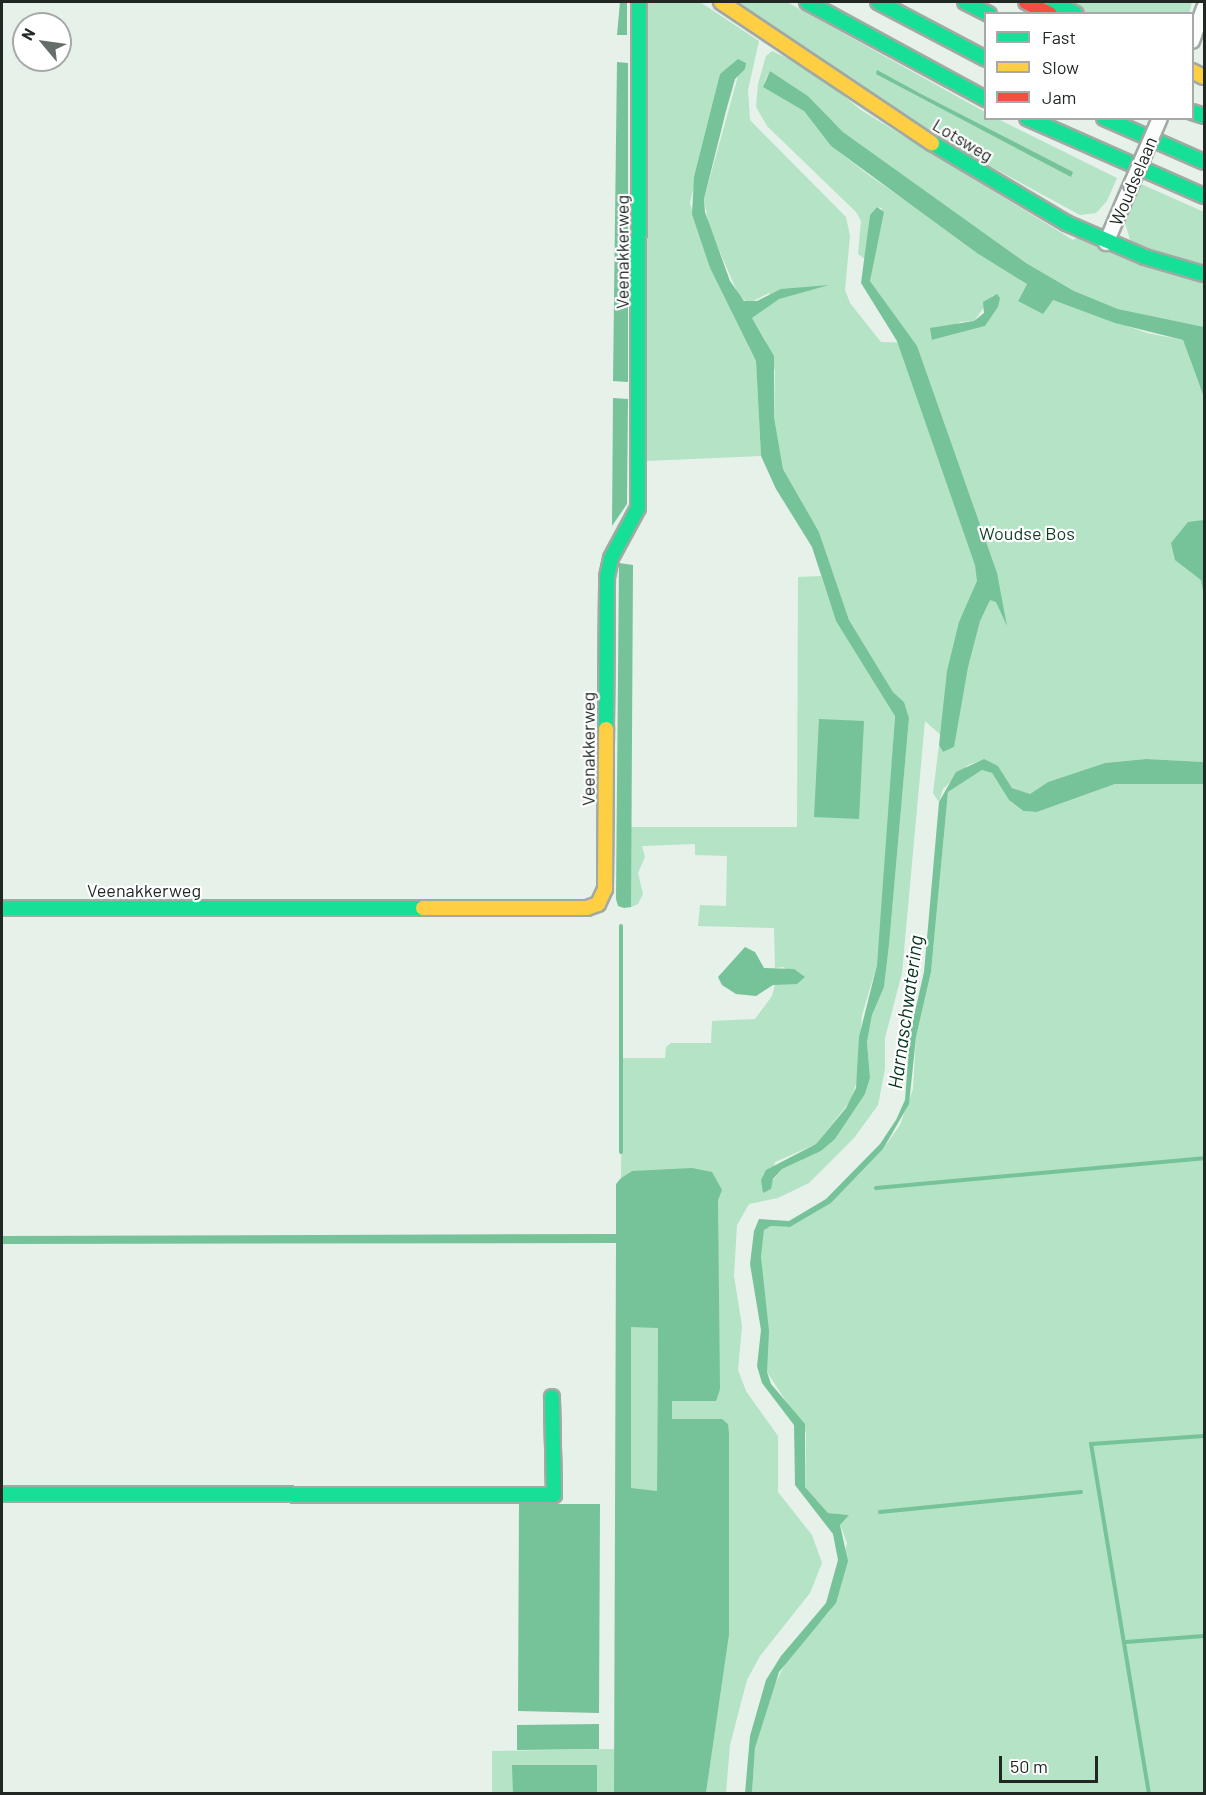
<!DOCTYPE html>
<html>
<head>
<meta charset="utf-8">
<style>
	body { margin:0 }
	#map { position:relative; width:1206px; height:1795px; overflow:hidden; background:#e6f1e9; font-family:Barlow,sans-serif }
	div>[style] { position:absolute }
	.green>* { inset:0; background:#b4e3c6 }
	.water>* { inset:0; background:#76c299 }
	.stream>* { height:4px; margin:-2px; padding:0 2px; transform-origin:2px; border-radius:2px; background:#76c299 }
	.roads { filter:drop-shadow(2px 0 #a1a9a3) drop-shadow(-2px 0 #a1a9a3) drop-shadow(0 2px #a1a9a3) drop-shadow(0 -2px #a1a9a3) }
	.street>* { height:14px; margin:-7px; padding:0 7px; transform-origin:7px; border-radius:7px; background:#fbfdfc }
	.fast>* { height:14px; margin:-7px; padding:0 7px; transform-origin:7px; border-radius:7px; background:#16e098 }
	.slow>* { height:14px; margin:-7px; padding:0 7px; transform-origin:7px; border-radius:7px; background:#ffcf43 }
	.jam>* { height:14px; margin:-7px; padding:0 7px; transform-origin:7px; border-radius:7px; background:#f24e42 }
	.bridges { filter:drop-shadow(2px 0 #a1a9a3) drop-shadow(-2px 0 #a1a9a3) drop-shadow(0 2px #a1a9a3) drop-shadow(0 -2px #a1a9a3) }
	.street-bridge>* { height:14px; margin:-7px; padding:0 7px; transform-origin:7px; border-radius:7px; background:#fbfdfc }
	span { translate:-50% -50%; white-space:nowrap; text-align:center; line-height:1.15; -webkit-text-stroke:4.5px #fff; paint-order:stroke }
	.street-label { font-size:18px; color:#212824 }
	.park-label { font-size:18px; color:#123e27 }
	.water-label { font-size:20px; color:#04321d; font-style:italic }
	.frame { position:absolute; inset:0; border:3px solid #212824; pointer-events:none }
	.legend { position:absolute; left:984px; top:12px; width:210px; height:108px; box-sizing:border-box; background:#fff; border:2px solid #a6a9a7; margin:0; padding:8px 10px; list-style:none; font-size:18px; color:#212824 }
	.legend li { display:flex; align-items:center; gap:12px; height:30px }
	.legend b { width:30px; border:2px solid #a6a9a7 }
	.north { position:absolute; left:12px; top:12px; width:60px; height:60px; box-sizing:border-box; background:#fff; border:2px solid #a6a9a7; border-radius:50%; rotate:299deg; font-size:16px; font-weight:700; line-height:24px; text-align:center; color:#212824 }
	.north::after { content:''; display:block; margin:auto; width:21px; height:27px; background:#666e69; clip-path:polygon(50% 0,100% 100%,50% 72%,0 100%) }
	.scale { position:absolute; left:999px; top:1756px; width:99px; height:27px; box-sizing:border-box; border:3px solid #212824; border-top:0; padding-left:8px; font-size:18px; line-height:21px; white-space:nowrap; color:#212824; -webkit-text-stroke:4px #fff; paint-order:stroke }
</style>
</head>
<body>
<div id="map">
	<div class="green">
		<i style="clip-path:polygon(evenodd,646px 2px,700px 2px,759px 41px,748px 90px,750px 120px,846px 217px,850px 236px,845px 290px,850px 303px,881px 342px,914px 343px,870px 281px,882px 208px,877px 207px,870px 215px,865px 259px,858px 254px,861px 221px,856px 212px,767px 126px,756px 107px,758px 84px,766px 56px,772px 51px,812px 70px,861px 110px,1073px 240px,1078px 237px,1137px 264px,1204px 282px,1204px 327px,1118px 309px,1074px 291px,1026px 263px,843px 132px,808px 96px,770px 71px,765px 80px,764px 87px,804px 111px,831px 146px,870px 176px,1027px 284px,1018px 300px,1053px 300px,1147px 333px,1183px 340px,1196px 375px,1204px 376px,1204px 762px,1146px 759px,1105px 763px,1048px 782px,1030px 794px,1012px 788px,998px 766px,982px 760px,968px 765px,943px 789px,939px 802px,933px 793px,939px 745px,943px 752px,954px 747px,925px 721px,902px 973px,885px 1038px,885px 1069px,878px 1105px,854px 1138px,809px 1183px,778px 1198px,749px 1204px,737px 1225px,734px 1276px,742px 1326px,738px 1370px,746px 1391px,778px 1436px,778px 1492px,812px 1535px,822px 1563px,810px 1593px,760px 1656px,747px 1680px,730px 1745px,726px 1793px,706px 1793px,729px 1635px,728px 1424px,721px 1419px,672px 1419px,672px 1401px,715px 1401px,718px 1200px,632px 1171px,621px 1178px,622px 1058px,665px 1058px,666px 1047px,671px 1043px,711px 1043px,712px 1021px,755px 1019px,772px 996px,775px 984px,797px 984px,784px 967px,775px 968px,774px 928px,698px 926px,700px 905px,726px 906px,727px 856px,695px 855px,695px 844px,642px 846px,645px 857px,638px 873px,643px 894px,638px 904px,631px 907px,631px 827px,797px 827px,798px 577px,821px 576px,836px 621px,895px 712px,884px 895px,877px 965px,862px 1015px,858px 1077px,851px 1100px,816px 1144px,775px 1162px,770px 1184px,782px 1169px,821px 1151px,835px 1139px,865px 1094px,870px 1078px,867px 1042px,872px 1015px,884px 987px,889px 945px,909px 718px,904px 702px,893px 692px,849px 620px,819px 532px,783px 469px,774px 417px,775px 371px,766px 341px,752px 318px,774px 301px,769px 293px,749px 303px,739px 296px,709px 227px,704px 199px,738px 76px,720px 74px,690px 203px,710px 268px,756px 361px,761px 456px,646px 461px,646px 2px,993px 295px,998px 307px,985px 326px,933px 340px,960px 322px,974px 321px,993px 295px)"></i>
		<i style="clip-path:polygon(734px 2px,787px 2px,985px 112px,986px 118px,998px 119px,1117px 178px,1107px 201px,1096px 213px,1080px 215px,887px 110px)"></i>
		<i style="clip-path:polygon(1059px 2px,1192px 2px,1189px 14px,1082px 13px)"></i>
		<i style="clip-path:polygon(1141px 184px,1204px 212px,1204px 265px,1131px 243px,1125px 223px)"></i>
		<i style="clip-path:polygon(982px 770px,992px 773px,1009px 800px,1022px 811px,1037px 812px,1115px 784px,1204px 784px,1204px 1793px,752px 1794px,755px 1748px,773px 1688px,787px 1660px,831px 1610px,847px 1543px,840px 1524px,849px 1515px,828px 1513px,805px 1487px,806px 1432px,767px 1372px,761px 1257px,764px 1230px,771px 1226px,790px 1227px,831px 1203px,883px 1149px,900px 1125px,913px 1089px,916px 1037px,931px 972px,948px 792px)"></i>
		<i style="clip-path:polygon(630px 1327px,658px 1327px,657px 1491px,631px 1489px)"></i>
		<i style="clip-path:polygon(614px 1749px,614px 1793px,597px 1793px,597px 1765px,513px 1766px,513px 1793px,492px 1793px,492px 1751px)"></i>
	</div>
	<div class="water">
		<i style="clip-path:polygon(620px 2px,627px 2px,627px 35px,617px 35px)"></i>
		<i style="clip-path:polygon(738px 59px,746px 63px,745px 69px,735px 79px,726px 111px,704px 199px,705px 212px,730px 281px,744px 301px,757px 301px,781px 289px,829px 285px,779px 299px,752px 318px,774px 356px,774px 417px,783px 469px,819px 532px,849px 620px,893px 692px,904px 702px,909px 718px,889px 945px,884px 987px,872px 1015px,867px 1042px,870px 1078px,865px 1094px,835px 1139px,821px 1151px,782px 1169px,773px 1179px,771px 1189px,763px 1193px,761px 1180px,766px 1170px,816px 1144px,846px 1108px,856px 1088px,859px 1037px,877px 965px,895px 716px,836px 621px,812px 547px,776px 489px,761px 456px,756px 361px,710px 268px,692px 214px,694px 177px,720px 74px)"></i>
		<i style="clip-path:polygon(617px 62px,628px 63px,628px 382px,613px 381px)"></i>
		<i style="clip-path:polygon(877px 70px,923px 95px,1073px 172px,1071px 177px,876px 74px)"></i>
		<i style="clip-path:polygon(770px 71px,808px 96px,843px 132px,1026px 263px,1074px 291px,1118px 309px,1204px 327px,1204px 397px,1183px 340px,1115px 323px,1053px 300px,1043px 314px,1018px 301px,1027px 284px,977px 253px,831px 146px,804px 111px,763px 87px)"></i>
		<i style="clip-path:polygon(877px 207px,884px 212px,870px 281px,917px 346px,997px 573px,1007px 626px,996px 602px,990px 600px,980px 621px,968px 667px,954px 747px,943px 752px,939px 745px,947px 671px,959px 622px,977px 581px,975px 565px,897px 341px,861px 283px,870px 215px)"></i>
		<i style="clip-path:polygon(997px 294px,1000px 298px,998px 307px,985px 326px,932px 340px,930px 328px,974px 321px,984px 313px,983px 302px)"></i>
		<i style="clip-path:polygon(613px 398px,628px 399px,627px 504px,612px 526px)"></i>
		<i style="clip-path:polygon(1204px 520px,1204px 596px,1201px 580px,1175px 560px,1171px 543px,1188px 522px)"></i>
		<i style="clip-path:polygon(619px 563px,633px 565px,631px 907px,624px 908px,618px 906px,616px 899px)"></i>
		<i style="clip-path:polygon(819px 719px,864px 721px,859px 819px,814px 817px)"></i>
		<i style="clip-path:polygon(984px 759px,998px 766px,1012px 788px,1030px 794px,1048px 782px,1105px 763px,1146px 759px,1204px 762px,1204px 784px,1115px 784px,1037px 812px,1023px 811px,1009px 800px,992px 773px,982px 770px,948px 792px,931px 972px,916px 1037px,909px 1104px,883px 1149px,831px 1203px,790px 1227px,771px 1226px,764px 1230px,761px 1257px,769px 1331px,767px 1372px,771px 1384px,805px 1424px,805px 1487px,828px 1513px,849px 1515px,840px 1525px,848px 1561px,836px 1603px,779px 1672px,755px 1748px,752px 1793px,745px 1793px,750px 1736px,766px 1680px,781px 1656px,826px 1603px,838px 1560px,833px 1534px,795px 1485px,794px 1425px,762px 1383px,757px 1366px,761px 1330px,750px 1264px,754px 1231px,759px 1219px,789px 1221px,826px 1199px,880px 1144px,896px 1120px,905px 1100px,910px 1033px,924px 972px,939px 802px,956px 772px)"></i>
		<i style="clip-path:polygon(745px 947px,755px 952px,764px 968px,794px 969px,805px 977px,797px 984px,773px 985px,756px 996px,736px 994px,722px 985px,718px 977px)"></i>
		<i style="clip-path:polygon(evenodd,692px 1168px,712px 1172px,722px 1190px,718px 1200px,720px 1389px,716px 1401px,672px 1401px,672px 1419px,722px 1419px,728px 1424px,729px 1434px,729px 1635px,706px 1793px,614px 1793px,616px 1243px,2px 1244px,2px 1236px,616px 1234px,616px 1184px,621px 1178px,632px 1171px,692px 1168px,631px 1327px,658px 1328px,657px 1491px,631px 1488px,631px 1327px)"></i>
		<i style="clip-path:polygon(519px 1504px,600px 1504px,599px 1713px,518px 1711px)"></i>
		<i style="clip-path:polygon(599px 1724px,599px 1749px,517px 1750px,517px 1725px)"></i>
		<i style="clip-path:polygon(597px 1765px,597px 1793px,513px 1793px,512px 1765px)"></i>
	</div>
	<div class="stream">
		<i style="left:621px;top:926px;width:226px;rotate:90deg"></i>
		<i style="left:876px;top:1188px;width:329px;rotate:-5.2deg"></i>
		<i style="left:880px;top:1512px;width:202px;rotate:-5.7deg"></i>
		<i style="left:1126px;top:1642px;width:78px;rotate:-4.4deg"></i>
		<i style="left:1149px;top:1794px;width:355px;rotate:-99.4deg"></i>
		<i style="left:1091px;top:1444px;width:113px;rotate:-4deg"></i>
	</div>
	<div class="roads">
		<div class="street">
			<i style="left:1192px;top:41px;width:35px;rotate:-70deg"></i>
			<i style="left:1106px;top:243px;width:63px;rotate:-66.7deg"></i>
		</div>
		<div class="fast">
			<i style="left:807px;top:2px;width:204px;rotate:28.5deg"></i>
			<i style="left:878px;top:2px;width:122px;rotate:27.8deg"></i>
			<i style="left:965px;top:2px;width:27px;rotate:27deg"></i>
			<i style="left:1054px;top:2px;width:25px;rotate:29deg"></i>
			<i style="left:1192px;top:112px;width:13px;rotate:18deg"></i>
			<i style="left:1027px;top:118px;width:193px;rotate:23.8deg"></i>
			<i style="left:1104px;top:118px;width:109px;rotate:23.7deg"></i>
			<i style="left:932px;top:143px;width:156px;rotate:30.8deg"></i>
			<i style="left:1066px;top:223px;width:86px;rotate:23.3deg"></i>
			<i style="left:1145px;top:257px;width:61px;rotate:16.1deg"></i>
			<i style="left:606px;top:729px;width:152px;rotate:-89.6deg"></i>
			<i style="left:607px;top:577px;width:19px;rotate:-78deg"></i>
			<i style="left:611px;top:558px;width:57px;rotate:-61.6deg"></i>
			<i style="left:638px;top:508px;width:506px;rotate:-89.89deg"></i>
			<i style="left:2px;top:908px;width:421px"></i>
			<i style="left:2px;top:1494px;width:552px;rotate:0.1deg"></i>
			<i style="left:554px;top:1495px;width:98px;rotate:-91.2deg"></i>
		</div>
		<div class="slow">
			<i style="left:721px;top:2px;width:254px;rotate:33.8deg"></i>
			<i style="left:1192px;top:71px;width:13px;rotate:27deg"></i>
			<i style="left:423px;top:908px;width:164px"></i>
			<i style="left:587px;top:908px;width:12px;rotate:-20deg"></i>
			<i style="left:598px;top:904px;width:17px;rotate:-65deg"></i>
			<i style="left:605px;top:889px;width:160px;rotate:-89.6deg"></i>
		</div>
		<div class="jam">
			<i style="left:1026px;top:2px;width:27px;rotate:27deg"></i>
		</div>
	</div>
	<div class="bridges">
		<div class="street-bridge">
			<i style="left:1131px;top:185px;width:73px;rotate:-66.6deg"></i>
		</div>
	</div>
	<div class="street-label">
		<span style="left:963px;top:140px;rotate:31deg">Lotsweg</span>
		<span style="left:1133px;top:181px;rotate:-67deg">Woudselaan</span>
		<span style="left:622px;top:252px;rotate:-90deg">Veenakkerweg</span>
		<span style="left:588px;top:749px;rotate:-90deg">Veenakkerweg</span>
		<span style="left:144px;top:890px">Veenakkerweg</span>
	</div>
	<div class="park-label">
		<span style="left:1027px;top:533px">Woudse Bos</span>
	</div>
	<div class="water-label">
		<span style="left:905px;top:1012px;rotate:-82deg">Harnaschwatering</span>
	</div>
	<div class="frame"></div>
	<ul class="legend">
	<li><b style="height:8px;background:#16e098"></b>Fast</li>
	<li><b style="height:8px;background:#ffcf43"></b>Slow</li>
	<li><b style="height:8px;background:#f24e42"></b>Jam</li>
	</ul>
	<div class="north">N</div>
	<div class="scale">50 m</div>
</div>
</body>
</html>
